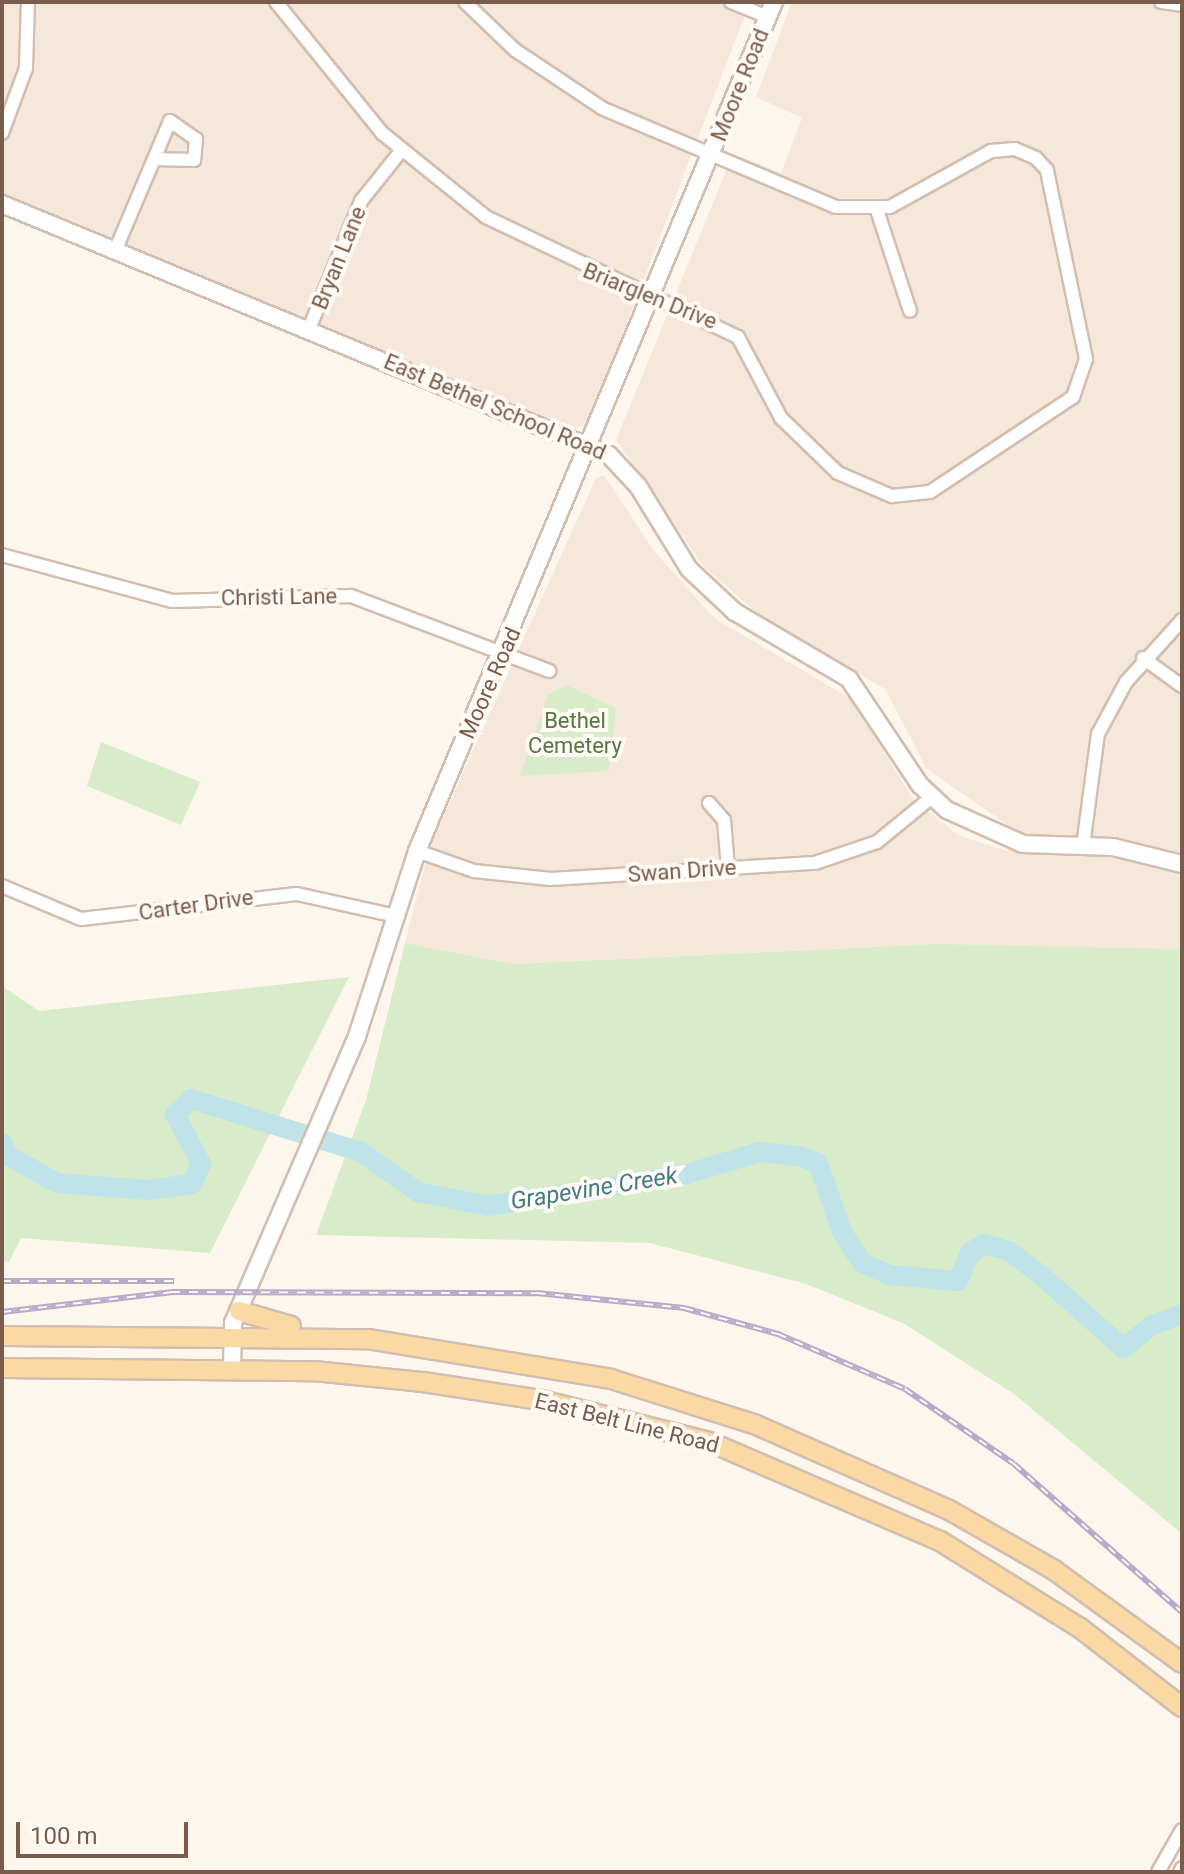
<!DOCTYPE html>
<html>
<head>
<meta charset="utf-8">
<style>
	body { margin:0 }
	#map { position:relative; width:1184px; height:1874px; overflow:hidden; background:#fdf6ec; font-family:Roboto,sans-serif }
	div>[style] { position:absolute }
	.residential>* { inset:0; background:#f5e8da }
	.green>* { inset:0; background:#d8ecc9 }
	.river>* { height:20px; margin:-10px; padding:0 10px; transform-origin:10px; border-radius:10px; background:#bfe3e8 }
	.roads { filter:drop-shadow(2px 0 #d1beb0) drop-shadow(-2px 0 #d1beb0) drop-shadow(0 2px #d1beb0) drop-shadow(0 -2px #d1beb0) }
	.street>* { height:12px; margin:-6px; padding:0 6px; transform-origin:6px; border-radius:6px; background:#fff }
	.secondary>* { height:16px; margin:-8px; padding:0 8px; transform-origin:8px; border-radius:8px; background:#fff }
	.primary>* { height:18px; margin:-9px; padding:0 9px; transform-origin:9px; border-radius:9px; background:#fbd9a5 }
	.rail>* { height:6px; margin-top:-3px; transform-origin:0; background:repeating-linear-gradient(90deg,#fffaf3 0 9px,#b9a8c9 0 18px); box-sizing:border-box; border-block:2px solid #b9a8c9 }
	span { translate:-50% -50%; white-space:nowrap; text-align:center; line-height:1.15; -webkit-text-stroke:8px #fffaf3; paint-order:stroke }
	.street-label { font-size:22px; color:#7a5c4d }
	.park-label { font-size:22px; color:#537a41 }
	.water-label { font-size:24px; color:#437c86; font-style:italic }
	.frame { position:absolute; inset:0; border:4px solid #7a5c4d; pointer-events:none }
	.scale { position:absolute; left:16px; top:1822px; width:172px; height:36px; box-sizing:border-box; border:4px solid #7a5c4d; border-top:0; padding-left:10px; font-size:24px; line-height:28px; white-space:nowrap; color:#7a5c4d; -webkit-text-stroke:6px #fffaf3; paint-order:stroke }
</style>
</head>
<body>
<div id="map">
	<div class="residential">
		<i style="clip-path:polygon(2px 2px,750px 2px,591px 417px,574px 431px,2px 196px)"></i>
		<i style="clip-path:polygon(792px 2px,1182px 2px,1182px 955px,936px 944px,514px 964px,405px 943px,430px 846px,596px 478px,604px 475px,654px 551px,714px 618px,853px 700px,912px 798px,958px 835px,1009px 852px,1008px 825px,927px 769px,885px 689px,761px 616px,704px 567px,616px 440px,733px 154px,781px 173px,802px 118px,756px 97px)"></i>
	</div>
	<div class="green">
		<i style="clip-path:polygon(566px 685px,616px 708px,609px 771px,520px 776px,548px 695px)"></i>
		<i style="clip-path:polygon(101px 742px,200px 782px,181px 825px,87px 786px)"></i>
		<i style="clip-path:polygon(405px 943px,514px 964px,936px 944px,1176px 949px,1182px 955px,1182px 1534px,1014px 1394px,903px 1323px,806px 1284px,650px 1243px,316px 1235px,366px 1100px)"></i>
		<i style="clip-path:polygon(349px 977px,210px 1253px,21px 1238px,9px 1262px,2px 1261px,2px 986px,39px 1011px)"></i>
	</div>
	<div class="river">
		<i style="left:2px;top:1143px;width:15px;rotate:62deg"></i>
		<i style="left:9px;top:1156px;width:55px;rotate:29.4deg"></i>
		<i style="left:57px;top:1183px;width:91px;rotate:4.4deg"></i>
		<i style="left:148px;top:1190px;width:44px;rotate:-7.8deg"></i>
		<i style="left:192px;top:1184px;width:22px;rotate:-66deg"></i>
		<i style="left:201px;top:1164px;width:56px;rotate:-117.5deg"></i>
		<i style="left:175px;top:1114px;width:22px;rotate:-43deg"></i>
		<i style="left:191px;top:1099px;width:178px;rotate:17.3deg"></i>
		<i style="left:361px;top:1152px;width:70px;rotate:35.1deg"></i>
		<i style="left:418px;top:1192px;width:71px;rotate:11.3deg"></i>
		<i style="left:488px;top:1206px;width:202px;rotate:-9.1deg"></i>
		<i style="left:687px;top:1174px;width:75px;rotate:-17deg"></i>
		<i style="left:759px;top:1152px;width:40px;rotate:5.7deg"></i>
		<i style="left:799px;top:1156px;width:20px;rotate:20deg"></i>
		<i style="left:818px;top:1163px;width:73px;rotate:70.8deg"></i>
		<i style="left:842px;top:1232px;width:37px;rotate:57deg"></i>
		<i style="left:862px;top:1263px;width:30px;rotate:23deg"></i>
		<i style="left:890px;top:1275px;width:68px;rotate:5deg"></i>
		<i style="left:958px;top:1281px;width:30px;rotate:-67deg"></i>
		<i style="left:970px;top:1253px;width:17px;rotate:-33deg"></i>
		<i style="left:984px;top:1244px;width:26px;rotate:16deg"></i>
		<i style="left:1009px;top:1251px;width:41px;rotate:37.1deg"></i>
		<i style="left:1042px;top:1276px;width:108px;rotate:41.6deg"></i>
		<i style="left:1123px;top:1348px;width:37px;rotate:-38deg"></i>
		<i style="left:1152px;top:1325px;width:32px;rotate:-20deg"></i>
	</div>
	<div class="roads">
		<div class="street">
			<i style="left:276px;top:2px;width:169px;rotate:51deg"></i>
			<i style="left:382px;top:133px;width:134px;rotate:38.9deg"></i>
			<i style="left:486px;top:217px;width:279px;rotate:25.5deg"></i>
			<i style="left:738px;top:337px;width:92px;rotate:62deg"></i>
			<i style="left:781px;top:418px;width:79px;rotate:44deg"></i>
			<i style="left:838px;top:473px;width:59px;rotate:23.1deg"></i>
			<i style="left:892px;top:496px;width:38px;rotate:-6deg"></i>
			<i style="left:930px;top:492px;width:172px;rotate:-33.6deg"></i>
			<i style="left:1073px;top:397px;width:40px;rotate:-71.1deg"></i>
			<i style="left:1086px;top:359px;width:193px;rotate:-101.7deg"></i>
			<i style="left:1047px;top:170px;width:16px;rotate:-133deg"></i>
			<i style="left:1036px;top:158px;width:23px;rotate:-157deg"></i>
			<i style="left:1015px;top:149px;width:24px;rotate:175deg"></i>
			<i style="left:991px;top:151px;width:115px;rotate:151deg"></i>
			<i style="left:890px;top:207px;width:54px;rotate:180deg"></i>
			<i style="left:836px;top:207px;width:254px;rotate:-157.1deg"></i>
			<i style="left:602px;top:108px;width:105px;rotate:-146.3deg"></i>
			<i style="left:515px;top:50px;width:69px;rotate:-136.2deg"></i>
			<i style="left:731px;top:2px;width:40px;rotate:22deg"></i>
			<i style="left:1161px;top:2px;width:21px;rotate:8deg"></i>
			<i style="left:170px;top:121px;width:32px;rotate:35deg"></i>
			<i style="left:196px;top:139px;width:21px;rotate:95deg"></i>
			<i style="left:194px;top:160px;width:40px;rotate:-178.6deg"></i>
			<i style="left:154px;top:159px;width:41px;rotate:-67.2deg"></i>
			<i style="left:2px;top:133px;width:69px;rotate:-69.7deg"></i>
			<i style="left:26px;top:68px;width:66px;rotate:-88.3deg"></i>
			<i style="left:877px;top:210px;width:106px;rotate:71.9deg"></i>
			<i style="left:115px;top:251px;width:100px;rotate:-67deg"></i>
			<i style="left:309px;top:329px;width:138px;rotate:-67.9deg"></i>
			<i style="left:361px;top:201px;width:64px;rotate:-51.3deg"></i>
			<i style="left:2px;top:555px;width:177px;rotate:15.1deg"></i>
			<i style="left:173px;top:601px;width:178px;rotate:-1.6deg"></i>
			<i style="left:351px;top:596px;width:212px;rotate:20.7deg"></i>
			<i style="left:1143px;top:658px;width:48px;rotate:35.7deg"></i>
			<i style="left:709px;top:803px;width:23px;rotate:49deg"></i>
			<i style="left:724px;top:820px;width:49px;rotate:85.3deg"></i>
			<i style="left:1083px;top:846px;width:113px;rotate:-82.4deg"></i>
			<i style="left:1098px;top:734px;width:59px;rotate:-61.7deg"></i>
			<i style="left:1126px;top:682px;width:84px;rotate:-47.9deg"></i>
			<i style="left:417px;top:851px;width:60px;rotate:19.3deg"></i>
			<i style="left:474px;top:871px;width:77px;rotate:5.9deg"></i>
			<i style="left:551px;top:879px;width:264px;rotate:-3.5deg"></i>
			<i style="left:815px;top:863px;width:65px;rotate:-18.7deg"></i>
			<i style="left:877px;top:842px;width:71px;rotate:-39.3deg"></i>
			<i style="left:2px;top:886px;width:86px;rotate:22.7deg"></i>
			<i style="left:81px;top:919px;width:217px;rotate:-6.6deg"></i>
			<i style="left:297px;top:894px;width:101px;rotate:12.5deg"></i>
			<i style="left:1158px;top:1872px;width:48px;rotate:-60.3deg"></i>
			<i style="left:1180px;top:1872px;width:4px;rotate:-63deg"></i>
		</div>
		<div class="secondary">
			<i style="left:2px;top:204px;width:657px;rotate:22.47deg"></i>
			<i style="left:609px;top:455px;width:42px;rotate:46.9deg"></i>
			<i style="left:638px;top:486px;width:97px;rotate:58.4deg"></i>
			<i style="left:689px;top:569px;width:63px;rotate:43.1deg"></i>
			<i style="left:735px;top:612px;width:132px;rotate:30.4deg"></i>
			<i style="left:849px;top:679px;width:128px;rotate:56.2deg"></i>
			<i style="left:920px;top:785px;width:37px;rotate:43deg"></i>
			<i style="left:947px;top:810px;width:83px;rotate:24.1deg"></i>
			<i style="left:1023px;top:844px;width:90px;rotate:1.9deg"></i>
			<i style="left:1113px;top:847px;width:71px;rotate:13.8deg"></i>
			<i style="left:232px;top:1370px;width:47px;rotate:-88.8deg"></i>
			<i style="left:233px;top:1323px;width:313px;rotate:-66.6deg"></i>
			<i style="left:357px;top:1036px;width:194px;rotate:-72deg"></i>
			<i style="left:417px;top:851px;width:921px;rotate:-67.19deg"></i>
		</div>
		<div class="primary">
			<i style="left:239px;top:1311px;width:54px;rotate:16.1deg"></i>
			<i style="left:2px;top:1336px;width:366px;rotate:0.5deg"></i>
			<i style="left:368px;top:1339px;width:246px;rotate:9.3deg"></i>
			<i style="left:611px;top:1379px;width:150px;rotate:17.5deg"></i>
			<i style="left:754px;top:1424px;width:213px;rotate:23.8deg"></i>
			<i style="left:949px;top:1510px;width:121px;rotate:29.7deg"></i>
			<i style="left:1054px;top:1570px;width:158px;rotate:36deg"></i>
			<i style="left:2px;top:1368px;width:312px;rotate:0.6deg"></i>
			<i style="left:314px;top:1371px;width:110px;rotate:5.8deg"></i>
			<i style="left:423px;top:1382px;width:119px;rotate:8.7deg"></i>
			<i style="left:541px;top:1400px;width:174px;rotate:14deg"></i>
			<i style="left:710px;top:1442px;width:250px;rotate:23.3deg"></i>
			<i style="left:940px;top:1541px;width:165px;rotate:31.9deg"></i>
			<i style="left:1080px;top:1628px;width:129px;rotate:37.8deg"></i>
		</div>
	</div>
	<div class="rail">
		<i style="left:2px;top:1281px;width:172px"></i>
		<i style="left:2px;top:1312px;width:170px;rotate:-6.7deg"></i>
		<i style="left:171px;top:1292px;width:366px;rotate:0.2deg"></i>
		<i style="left:537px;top:1293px;width:148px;rotate:5.8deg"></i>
		<i style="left:684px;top:1308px;width:98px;rotate:15.5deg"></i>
		<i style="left:778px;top:1334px;width:138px;rotate:23.4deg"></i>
		<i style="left:905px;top:1389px;width:132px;rotate:34.5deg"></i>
		<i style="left:1014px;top:1464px;width:224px;rotate:41.4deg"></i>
	</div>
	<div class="street-label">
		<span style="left:740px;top:85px;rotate:-68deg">Moore Road</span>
		<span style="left:339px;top:258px;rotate:-68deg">Bryan Lane</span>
		<span style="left:650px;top:296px;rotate:22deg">Briarglen Drive</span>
		<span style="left:495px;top:407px;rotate:23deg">East Bethel School Road</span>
		<span style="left:279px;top:597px;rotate:-1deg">Christi Lane</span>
		<span style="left:490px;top:683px;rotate:-66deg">Moore Road</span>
		<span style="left:682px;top:871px;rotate:-4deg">Swan Drive</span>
		<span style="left:196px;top:905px;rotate:-8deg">Carter Drive</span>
		<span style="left:627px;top:1423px;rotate:14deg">East Belt Line Road</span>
	</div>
	<div class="park-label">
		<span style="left:575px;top:733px">Bethel<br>Cemetery</span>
	</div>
	<div class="water-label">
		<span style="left:594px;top:1189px;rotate:-9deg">Grapevine Creek</span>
	</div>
	<div class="frame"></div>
	<div class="scale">100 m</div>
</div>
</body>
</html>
